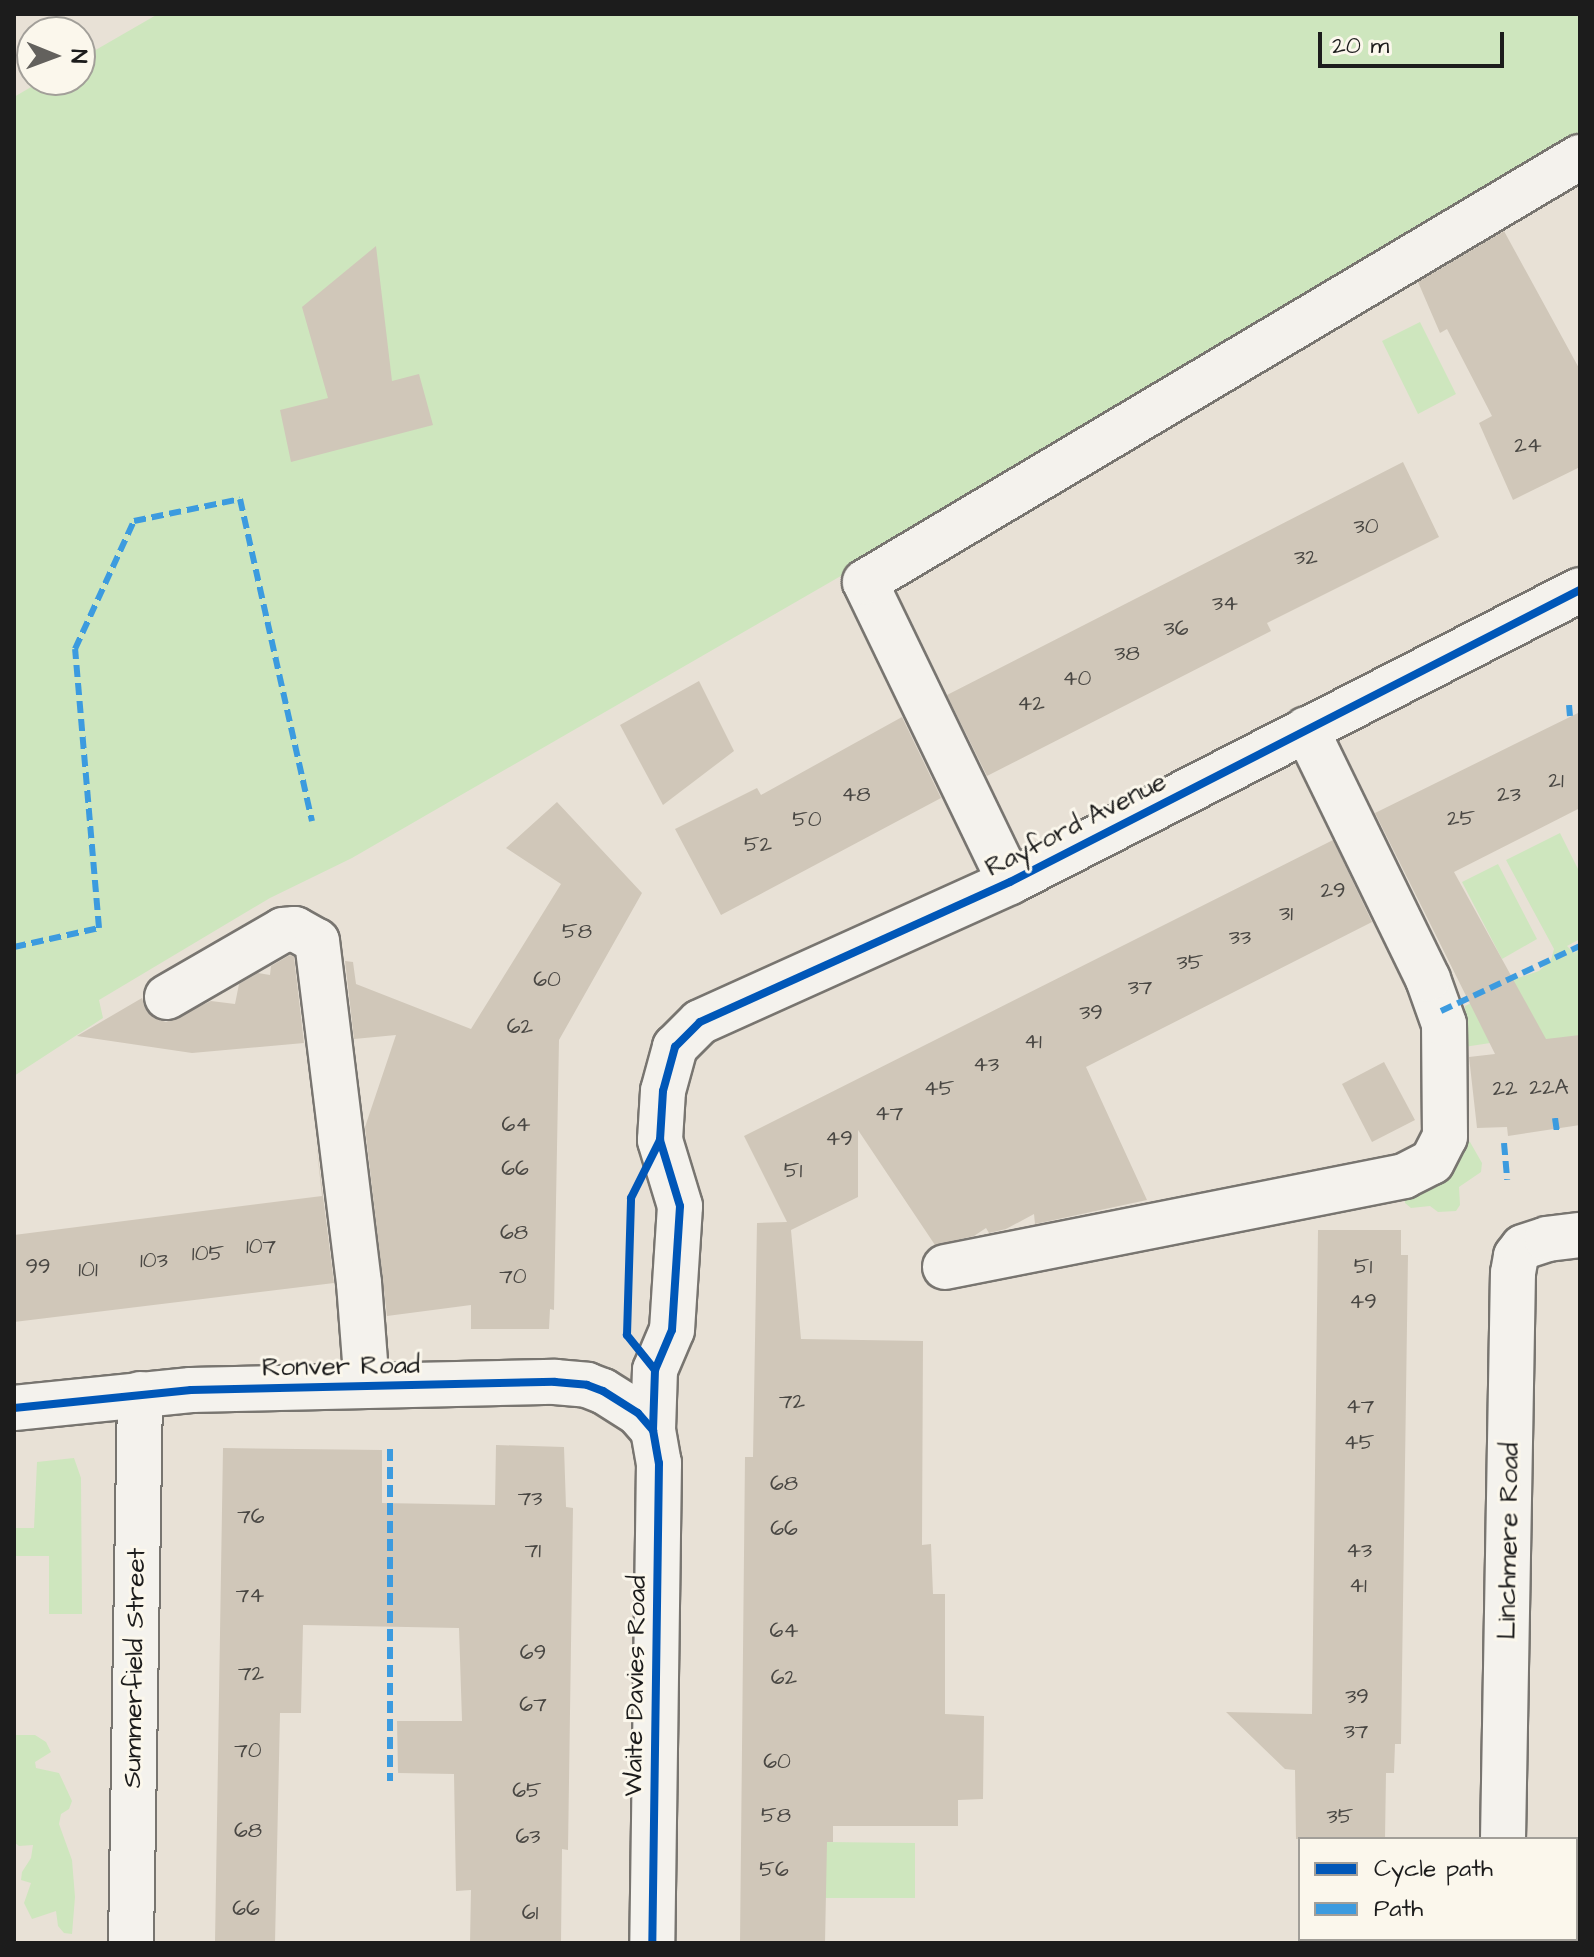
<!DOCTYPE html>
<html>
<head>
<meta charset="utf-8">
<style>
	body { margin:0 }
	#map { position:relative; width:1594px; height:1957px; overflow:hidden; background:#e8e1d6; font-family:"Architects Daughter",sans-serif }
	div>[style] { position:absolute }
	.green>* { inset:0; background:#cee6be }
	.building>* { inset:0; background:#d0c7b9 }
	.roads { filter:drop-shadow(2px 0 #787570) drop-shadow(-2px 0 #787570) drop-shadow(0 2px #787570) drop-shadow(0 -2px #787570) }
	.minor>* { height:44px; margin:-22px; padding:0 22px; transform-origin:22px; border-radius:22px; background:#f4f2ed }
	.quiet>* { height:6px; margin-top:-3px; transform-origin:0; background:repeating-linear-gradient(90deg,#3c9bdf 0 12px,transparent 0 18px) }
	.cycleway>* { height:8px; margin:-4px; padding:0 4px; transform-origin:4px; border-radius:4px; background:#0057b8 }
	span { translate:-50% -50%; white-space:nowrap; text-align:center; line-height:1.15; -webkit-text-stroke:6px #fbf7ec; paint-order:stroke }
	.number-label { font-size:22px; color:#494743 }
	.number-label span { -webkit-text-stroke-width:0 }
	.street-label { font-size:26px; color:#1c1c1c }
	.frame { position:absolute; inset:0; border:16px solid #1c1c1c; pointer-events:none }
	.legend { position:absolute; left:1298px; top:1837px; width:280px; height:104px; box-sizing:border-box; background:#fbf7ec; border:2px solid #a29f99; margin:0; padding:10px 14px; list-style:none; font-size:24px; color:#1c1c1c }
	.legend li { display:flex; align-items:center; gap:16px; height:40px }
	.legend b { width:40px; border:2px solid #a29f99 }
	.north { position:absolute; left:16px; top:16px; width:80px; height:80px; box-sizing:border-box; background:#fbf7ec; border:2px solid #a29f99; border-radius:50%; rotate:91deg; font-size:22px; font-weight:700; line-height:32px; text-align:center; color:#1c1c1c }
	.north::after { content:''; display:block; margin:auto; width:28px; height:36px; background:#63615d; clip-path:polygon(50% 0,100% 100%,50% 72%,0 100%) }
	.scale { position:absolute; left:1318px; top:32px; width:186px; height:36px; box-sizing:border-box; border:4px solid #1c1c1c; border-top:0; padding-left:10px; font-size:24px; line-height:28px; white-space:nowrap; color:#1c1c1c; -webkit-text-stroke:6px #fbf7ec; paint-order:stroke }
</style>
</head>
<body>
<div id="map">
	<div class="green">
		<i style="clip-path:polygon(158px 14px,1580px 14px,1580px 140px,995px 487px,352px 858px,270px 898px,99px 1000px,103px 1018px,14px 1076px,14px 97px,43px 80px,80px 80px,80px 59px)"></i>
		<i style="clip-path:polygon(1420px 322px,1456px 394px,1418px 414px,1382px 341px)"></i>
		<i style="clip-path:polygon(1560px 833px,1580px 873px,1580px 939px,1567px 946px,1574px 953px,1580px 949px,1580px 1035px,1553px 1043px,1530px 1037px,1464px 1047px,1465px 1006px,1503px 988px,1509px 981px,1539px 971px,1551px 960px,1554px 949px,1506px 860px)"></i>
		<i style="clip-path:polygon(1498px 864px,1537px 939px,1502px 959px,1462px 882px)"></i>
		<i style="clip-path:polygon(1465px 1140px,1470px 1142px,1482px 1163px,1481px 1172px,1459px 1187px,1460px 1205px,1456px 1211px,1438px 1212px,1430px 1206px,1411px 1208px,1405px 1203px,1404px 1190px,1442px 1182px)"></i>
		<i style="clip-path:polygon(74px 1458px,81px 1478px,82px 1614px,49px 1614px,49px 1556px,14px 1556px,14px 1528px,34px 1528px,37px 1462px)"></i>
		<i style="clip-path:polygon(14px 1735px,35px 1735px,46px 1742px,51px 1752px,35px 1762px,36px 1768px,59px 1773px,72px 1801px,69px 1809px,61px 1814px,59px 1824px,72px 1860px,75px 1897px,72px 1934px,64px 1933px,58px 1926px,56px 1911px,32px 1919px,24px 1903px,31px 1883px,21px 1880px,22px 1872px,31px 1858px,33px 1845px,19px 1846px,14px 1842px)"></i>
		<i style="clip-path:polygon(824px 1842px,915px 1843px,915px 1898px,824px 1898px)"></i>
	</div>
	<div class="building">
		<i style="clip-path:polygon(1504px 231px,1580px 370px,1580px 467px,1513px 500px,1479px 423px,1492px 416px,1447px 329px,1440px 333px,1418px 282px)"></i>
		<i style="clip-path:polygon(376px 246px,392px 381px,419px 374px,433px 425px,291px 462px,280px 410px,328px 398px,302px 307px)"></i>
		<i style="clip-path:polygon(1403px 462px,1439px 537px,1267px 623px,1271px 631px,987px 776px,947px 695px)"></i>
		<i style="clip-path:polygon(699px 681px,734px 751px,663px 805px,620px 725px)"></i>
		<i style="clip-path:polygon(1580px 712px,1580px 808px,1454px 872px,1546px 1039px,1580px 1035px,1580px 1125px,1508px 1136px,1507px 1127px,1477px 1128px,1469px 1057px,1495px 1054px,1375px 813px)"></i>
		<i style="clip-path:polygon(902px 717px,941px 798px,721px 915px,675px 829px,757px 788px,761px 795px)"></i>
		<i style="clip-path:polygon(557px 802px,642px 893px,559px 1040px,554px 1310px,550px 1309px,549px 1329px,471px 1329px,471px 1305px,387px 1316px,365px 1127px,396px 1035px,354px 1039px,345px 961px,353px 962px,356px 984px,471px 1029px,561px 884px,506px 848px)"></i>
		<i style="clip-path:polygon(1333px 840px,1372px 922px,1086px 1067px,1147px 1200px,1035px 1224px,1034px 1214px,1006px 1229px,989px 1233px,986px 1228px,974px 1236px,935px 1245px,858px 1130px,858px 1197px,791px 1230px,801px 1339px,923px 1341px,922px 1545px,931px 1544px,933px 1594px,945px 1594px,945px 1714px,984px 1716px,983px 1799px,958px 1800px,958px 1826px,833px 1826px,833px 1842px,827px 1842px,825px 1943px,740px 1943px,745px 1457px,753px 1457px,757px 1223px,787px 1222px,744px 1136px)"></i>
		<i style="clip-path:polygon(290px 955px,294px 957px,304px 1043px,192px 1053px,77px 1036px,142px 998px,146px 1010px,154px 1018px,166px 1022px,211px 1001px,235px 1004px,239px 984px,258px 973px,270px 975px,271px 966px)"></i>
		<i style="clip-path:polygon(1384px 1062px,1415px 1120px,1372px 1142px,1342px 1084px)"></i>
		<i style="clip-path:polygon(316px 1141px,334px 1283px,14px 1322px,14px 1235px,322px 1196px)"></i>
		<i style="clip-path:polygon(1318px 1230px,1401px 1230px,1401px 1255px,1408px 1255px,1401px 1744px,1395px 1744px,1394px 1773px,1386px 1773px,1385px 1839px,1296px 1839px,1295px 1770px,1285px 1769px,1226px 1712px,1312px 1714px)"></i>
		<i style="clip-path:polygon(496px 1445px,564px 1447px,566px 1507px,573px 1508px,568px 1850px,562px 1849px,561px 1943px,470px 1943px,471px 1890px,456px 1891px,454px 1774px,398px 1773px,397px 1721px,462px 1721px,459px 1628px,303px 1625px,301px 1713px,280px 1713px,275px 1943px,215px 1943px,223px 1448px,382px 1450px,382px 1503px,495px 1505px)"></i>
	</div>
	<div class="roads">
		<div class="minor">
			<i style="left:1010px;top:882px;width:333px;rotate:-115.8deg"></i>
			<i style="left:865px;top:582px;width:832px;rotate:-30.73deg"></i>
			<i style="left:167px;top:997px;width:134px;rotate:-30deg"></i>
			<i style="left:283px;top:930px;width:12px;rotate:-5deg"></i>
			<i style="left:295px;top:929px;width:25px;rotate:29deg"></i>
			<i style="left:317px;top:941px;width:345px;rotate:83deg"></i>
			<i style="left:359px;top:1283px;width:103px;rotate:85.6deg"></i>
			<i style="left:945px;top:1267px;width:468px;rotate:-11.2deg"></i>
			<i style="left:1404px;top:1176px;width:31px;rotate:-27deg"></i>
			<i style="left:1432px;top:1162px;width:28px;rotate:-63deg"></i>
			<i style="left:1445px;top:1137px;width:113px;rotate:-90.5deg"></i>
			<i style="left:1444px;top:1024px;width:48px;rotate:-109.6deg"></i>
			<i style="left:1428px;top:979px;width:278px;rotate:-116deg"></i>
			<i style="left:14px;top:1408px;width:178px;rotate:-5.8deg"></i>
			<i style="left:191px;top:1390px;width:364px;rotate:-1.3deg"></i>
			<i style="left:555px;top:1382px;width:32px;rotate:5deg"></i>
			<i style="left:587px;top:1385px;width:17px;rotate:21deg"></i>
			<i style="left:603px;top:1391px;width:41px;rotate:32.2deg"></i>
			<i style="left:638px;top:1413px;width:23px;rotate:49deg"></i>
			<i style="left:653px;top:1430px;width:34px;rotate:80deg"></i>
			<i style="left:659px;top:1463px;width:480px;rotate:90.8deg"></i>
			<i style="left:653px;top:1430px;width:60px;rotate:-88.1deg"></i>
			<i style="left:655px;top:1370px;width:43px;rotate:-67deg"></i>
			<i style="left:672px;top:1330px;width:124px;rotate:-86.3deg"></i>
			<i style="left:680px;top:1206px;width:69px;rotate:-106.9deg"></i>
			<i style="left:660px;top:1140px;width:49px;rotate:-86.5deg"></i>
			<i style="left:663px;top:1091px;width:46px;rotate:-74.7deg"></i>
			<i style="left:675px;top:1047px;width:35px;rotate:-45deg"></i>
			<i style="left:700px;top:1022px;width:340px;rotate:-24.3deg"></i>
			<i style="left:1010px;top:882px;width:640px;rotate:-27.13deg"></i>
			<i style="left:1503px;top:1839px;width:566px;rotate:-88.99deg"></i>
			<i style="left:1513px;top:1273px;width:17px;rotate:-80deg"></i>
			<i style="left:1516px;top:1256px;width:11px;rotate:-52deg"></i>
			<i style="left:1523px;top:1247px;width:25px;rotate:-18deg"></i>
			<i style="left:1547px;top:1239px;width:33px;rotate:-7deg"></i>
			<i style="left:131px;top:1943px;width:549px;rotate:-89.06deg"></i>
			<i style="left:1501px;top:1943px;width:4px;rotate:-76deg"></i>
		</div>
	</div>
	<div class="quiet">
		<i style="left:1569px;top:705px;width:11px;rotate:85deg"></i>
		<i style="left:14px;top:947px;width:87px;rotate:-12.6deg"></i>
		<i style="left:99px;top:928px;width:280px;rotate:-94.9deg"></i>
		<i style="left:75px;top:649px;width:141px;rotate:-65.3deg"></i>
		<i style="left:134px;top:521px;width:108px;rotate:-11.7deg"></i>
		<i style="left:240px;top:499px;width:330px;rotate:77.4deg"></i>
		<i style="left:1441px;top:1011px;width:153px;rotate:-25.1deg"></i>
		<i style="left:1555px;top:1118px;width:15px;rotate:82deg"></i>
		<i style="left:1504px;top:1143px;width:37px;rotate:85deg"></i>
		<i style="left:390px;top:1449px;width:332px;rotate:90deg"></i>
	</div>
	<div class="cycleway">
		<i style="left:655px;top:1370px;width:45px;rotate:-128.7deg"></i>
		<i style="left:627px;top:1335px;width:137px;rotate:-88.3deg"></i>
		<i style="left:631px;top:1198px;width:65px;rotate:-63.4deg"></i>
		<i style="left:14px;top:1408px;width:178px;rotate:-5.8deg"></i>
		<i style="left:191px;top:1390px;width:364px;rotate:-1.3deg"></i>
		<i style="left:555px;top:1382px;width:32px;rotate:5deg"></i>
		<i style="left:587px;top:1385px;width:17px;rotate:21deg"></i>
		<i style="left:603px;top:1391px;width:41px;rotate:32.2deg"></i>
		<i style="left:638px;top:1413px;width:23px;rotate:49deg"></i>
		<i style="left:653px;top:1430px;width:34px;rotate:80deg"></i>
		<i style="left:659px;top:1463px;width:480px;rotate:90.8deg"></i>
		<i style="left:653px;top:1430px;width:60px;rotate:-88.1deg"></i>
		<i style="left:655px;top:1370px;width:43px;rotate:-67deg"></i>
		<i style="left:672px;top:1330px;width:124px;rotate:-86.3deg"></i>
		<i style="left:680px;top:1206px;width:69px;rotate:-106.9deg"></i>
		<i style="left:660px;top:1140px;width:49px;rotate:-86.5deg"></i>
		<i style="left:663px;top:1091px;width:46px;rotate:-74.7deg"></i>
		<i style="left:675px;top:1047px;width:35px;rotate:-45deg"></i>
		<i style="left:700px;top:1022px;width:340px;rotate:-24.3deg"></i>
		<i style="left:1010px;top:882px;width:640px;rotate:-27.13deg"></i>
	</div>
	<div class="number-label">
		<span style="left:1528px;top:446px">24</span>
		<span style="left:1366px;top:527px">30</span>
		<span style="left:1306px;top:558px">32</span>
		<span style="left:1225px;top:604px">34</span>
		<span style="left:1176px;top:629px">36</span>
		<span style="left:1127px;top:654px">38</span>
		<span style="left:1077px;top:679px">40</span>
		<span style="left:1031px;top:704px">42</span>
		<span style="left:1556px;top:781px">21</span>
		<span style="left:856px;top:795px">48</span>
		<span style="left:1509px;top:795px">23</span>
		<span style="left:1461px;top:819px">25</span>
		<span style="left:807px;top:820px">50</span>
		<span style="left:758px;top:845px">52</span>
		<span style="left:1333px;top:891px">29</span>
		<span style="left:1286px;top:914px">31</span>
		<span style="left:577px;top:932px">58</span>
		<span style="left:1240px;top:938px">33</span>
		<span style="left:1190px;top:963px">35</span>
		<span style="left:547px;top:980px">60</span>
		<span style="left:1140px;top:988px">37</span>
		<span style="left:1091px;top:1013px">39</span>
		<span style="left:520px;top:1027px">62</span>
		<span style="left:1033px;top:1042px">41</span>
		<span style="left:986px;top:1065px">43</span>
		<span style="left:1549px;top:1088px">22A</span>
		<span style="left:939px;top:1089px">45</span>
		<span style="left:1505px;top:1089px">22</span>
		<span style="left:889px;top:1114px">47</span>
		<span style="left:516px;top:1125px">64</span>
		<span style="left:839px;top:1139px">49</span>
		<span style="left:515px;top:1169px">66</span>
		<span style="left:793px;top:1171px">51</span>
		<span style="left:514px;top:1233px">68</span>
		<span style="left:261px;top:1247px">107</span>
		<span style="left:208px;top:1254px">105</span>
		<span style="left:154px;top:1261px">103</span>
		<span style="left:38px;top:1267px">99</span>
		<span style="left:1363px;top:1267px">51</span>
		<span style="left:88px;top:1270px">101</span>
		<span style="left:513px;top:1277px">70</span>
		<span style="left:1363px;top:1302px">49</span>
		<span style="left:792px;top:1402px">72</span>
		<span style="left:1360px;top:1407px">47</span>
		<span style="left:1359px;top:1443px">45</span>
		<span style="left:784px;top:1484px">68</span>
		<span style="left:530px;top:1499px">73</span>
		<span style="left:251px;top:1517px">76</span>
		<span style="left:784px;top:1529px">66</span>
		<span style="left:533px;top:1551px">71</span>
		<span style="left:1359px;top:1551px">43</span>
		<span style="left:1358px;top:1586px">41</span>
		<span style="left:250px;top:1596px">74</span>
		<span style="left:784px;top:1631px">64</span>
		<span style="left:533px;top:1653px">69</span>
		<span style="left:251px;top:1674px">72</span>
		<span style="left:784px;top:1678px">62</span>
		<span style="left:1357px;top:1697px">39</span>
		<span style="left:533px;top:1705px">67</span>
		<span style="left:1356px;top:1732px">37</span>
		<span style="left:248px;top:1751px">70</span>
		<span style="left:777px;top:1762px">60</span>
		<span style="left:527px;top:1791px">65</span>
		<span style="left:776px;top:1816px">58</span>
		<span style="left:1340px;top:1817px">35</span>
		<span style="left:248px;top:1831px">68</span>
		<span style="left:528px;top:1837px">63</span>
		<span style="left:774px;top:1870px">56</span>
		<span style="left:246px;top:1909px">66</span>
		<span style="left:530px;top:1913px">61</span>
	</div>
	<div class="street-label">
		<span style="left:1076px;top:825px;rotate:-27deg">Rayford Avenue</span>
		<span style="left:341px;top:1367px;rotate:-1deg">Ronver Road</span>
		<span style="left:1509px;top:1541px;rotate:-89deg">Linchmere Road</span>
		<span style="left:135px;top:1668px;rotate:-89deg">Summerfield Street</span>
		<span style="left:636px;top:1686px;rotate:-89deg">Waite Davies Road</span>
	</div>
	<div class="frame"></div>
	<ul class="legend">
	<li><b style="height:10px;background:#0057b8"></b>Cycle path</li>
	<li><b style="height:10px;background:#3c9bdf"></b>Path</li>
	</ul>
	<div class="north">N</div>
	<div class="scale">20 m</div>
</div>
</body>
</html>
